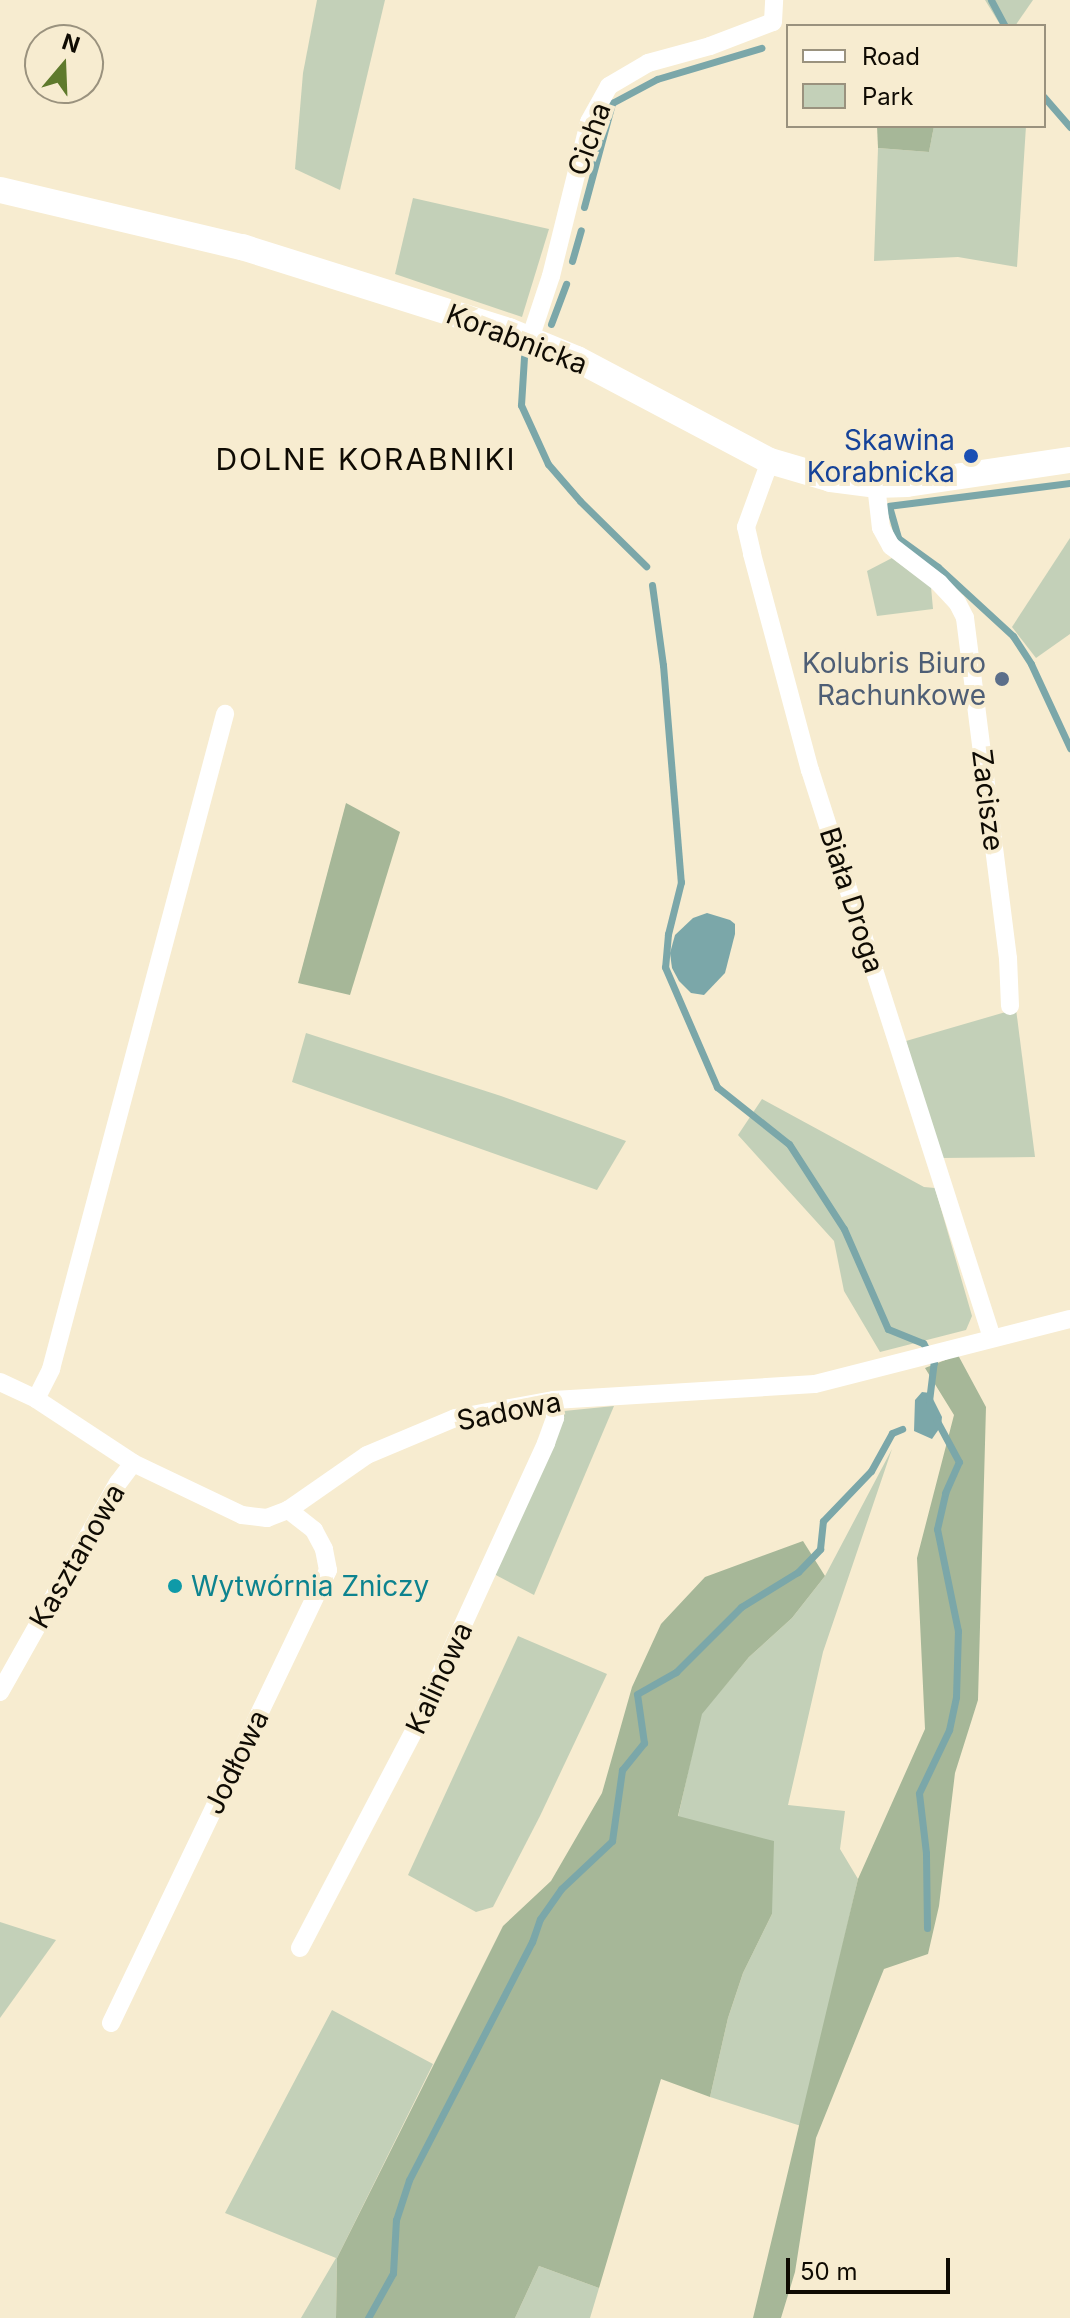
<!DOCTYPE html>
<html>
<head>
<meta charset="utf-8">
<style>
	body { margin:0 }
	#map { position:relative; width:1070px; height:2318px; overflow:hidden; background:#f7ecd0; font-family:Inter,sans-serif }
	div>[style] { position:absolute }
	.green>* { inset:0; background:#c3d0b8 }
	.forest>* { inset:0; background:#a6b798 }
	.water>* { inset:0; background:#7ba7a9 }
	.stream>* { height:7px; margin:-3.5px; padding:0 3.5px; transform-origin:3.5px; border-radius:3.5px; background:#7ba7a9 }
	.street>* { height:18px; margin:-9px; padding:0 9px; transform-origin:9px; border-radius:9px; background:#fff }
	.secondary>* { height:26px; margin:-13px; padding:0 13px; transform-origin:13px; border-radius:13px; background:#fff }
	.dots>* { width:22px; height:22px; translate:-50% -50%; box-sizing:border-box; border:4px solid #f7ecd0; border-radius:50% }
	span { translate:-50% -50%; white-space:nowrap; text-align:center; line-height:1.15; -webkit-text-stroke:8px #f7ecd0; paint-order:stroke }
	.street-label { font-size:28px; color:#0f0b03 }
	.transit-label { font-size:28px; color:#164399 }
	.right { translate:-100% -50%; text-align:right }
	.service-label { font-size:28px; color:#4e5e75 }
	.culture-label { font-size:28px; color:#0d838f }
	.left { translate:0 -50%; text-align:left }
	.neighbourhood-label { font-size:30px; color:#0f0b03; letter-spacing:2px }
	.legend { position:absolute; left:786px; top:24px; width:260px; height:104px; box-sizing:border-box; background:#f7ecd0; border:2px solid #9a927e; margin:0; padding:10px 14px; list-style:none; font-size:24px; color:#0f0b03 }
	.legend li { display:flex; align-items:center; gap:16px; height:40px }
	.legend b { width:40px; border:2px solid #9a927e }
	.north { position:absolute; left:24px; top:24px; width:80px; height:80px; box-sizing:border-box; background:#f7ecd0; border:2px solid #9a927e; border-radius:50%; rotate:19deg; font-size:22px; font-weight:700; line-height:32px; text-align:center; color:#0f0b03 }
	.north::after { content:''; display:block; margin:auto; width:28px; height:36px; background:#5f7a2d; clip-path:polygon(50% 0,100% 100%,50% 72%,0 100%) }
	.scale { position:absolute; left:786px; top:2258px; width:164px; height:36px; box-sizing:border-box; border:4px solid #0f0b03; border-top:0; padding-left:10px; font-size:24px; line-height:28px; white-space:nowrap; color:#0f0b03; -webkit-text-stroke:6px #f7ecd0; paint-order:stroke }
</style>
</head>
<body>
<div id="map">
	<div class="green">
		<i style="clip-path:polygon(317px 0,385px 0,340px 190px,295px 169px,303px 73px)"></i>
		<i style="clip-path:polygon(985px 0,1033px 0,1015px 26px,1001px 26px)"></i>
		<i style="clip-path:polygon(934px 126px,1026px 126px,1017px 267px,958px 257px,874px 261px,878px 148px,929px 152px)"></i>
		<i style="clip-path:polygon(413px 198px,549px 229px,522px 317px,395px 274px)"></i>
		<i style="clip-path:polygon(1070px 538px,1070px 634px,1036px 658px,1012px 627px)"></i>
		<i style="clip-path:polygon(892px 558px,931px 587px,933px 609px,877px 616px,867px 571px)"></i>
		<i style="clip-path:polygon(1016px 1009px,1035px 1157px,940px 1158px,906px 1041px)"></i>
		<i style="clip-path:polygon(306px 1033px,501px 1096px,626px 1141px,597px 1190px,292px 1082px)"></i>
		<i style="clip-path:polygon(762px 1099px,924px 1187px,935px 1188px,972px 1316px,966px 1330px,880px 1352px,844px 1291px,834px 1241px,738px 1135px)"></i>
		<i style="clip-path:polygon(614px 1406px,534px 1595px,492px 1573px,564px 1411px)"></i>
		<i style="clip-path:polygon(892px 1449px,823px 1652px,788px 1805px,845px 1811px,840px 1849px,858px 1879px,801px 2126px,710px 2097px,728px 2018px,743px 1973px,772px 1914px,678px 1817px,701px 1714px,749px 1657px,792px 1618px,825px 1576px)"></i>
		<i style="clip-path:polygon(518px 1636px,607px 1674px,540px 1816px,493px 1907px,476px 1912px,408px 1875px)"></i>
		<i style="clip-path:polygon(0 1922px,56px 1940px,0 2018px)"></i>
		<i style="clip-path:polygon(332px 2010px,433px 2064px,337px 2258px,336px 2318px,301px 2318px,336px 2258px,225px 2213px)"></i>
		<i style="clip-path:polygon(539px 2266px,599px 2288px,590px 2318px,515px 2318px)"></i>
	</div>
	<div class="forest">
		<i style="clip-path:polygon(877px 126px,934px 126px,929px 152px,878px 148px)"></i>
		<i style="clip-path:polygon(346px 803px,400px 832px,350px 995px,298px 983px)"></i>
		<i style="clip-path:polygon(958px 1355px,986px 1407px,978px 1700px,955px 1773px,939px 1906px,928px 1954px,884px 1969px,816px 2138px,795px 2272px,781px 2318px,753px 2318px,858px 1879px,925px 1729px,917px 1558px,954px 1415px,925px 1368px)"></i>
		<i style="clip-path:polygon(803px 1541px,825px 1576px,792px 1618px,749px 1657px,702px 1714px,678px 1816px,774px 1841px,772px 1914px,743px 1973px,728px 2018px,710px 2097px,661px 2079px,599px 2288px,539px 2266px,515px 2318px,336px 2318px,337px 2258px,503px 1926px,551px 1881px,602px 1793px,632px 1687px,661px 1624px,705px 1577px)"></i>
	</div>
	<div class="water">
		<i style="clip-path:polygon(707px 913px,730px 920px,735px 924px,735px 934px,725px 973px,704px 995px,691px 993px,679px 981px,672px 968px,670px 953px,675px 935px,693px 918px)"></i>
		<i style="clip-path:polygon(922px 1392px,930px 1393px,942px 1417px,941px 1426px,932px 1439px,914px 1431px,915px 1400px)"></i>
	</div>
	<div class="stream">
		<i style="left:991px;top:0;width:30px;rotate:62deg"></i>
		<i style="left:1044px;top:97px;width:40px;rotate:49deg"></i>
		<i style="left:584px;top:207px;width:108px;rotate:-74.9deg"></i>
		<i style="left:612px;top:103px;width:51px;rotate:-28.1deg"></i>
		<i style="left:657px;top:79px;width:109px;rotate:-16.6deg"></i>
		<i style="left:572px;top:261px;width:32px;rotate:-74deg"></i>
		<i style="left:551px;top:324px;width:43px;rotate:-69.4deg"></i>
		<i style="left:524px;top:357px;width:48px;rotate:93.6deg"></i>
		<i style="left:521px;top:405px;width:65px;rotate:65.4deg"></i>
		<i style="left:548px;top:464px;width:49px;rotate:49.1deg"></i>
		<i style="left:580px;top:501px;width:93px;rotate:44.6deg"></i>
		<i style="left:1070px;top:483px;width:182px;rotate:172.8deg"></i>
		<i style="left:889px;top:506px;width:33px;rotate:74deg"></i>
		<i style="left:898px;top:538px;width:49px;rotate:35.9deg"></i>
		<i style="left:938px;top:567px;width:102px;rotate:42.6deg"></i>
		<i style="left:1013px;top:636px;width:33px;rotate:57deg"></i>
		<i style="left:1031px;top:664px;width:93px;rotate:65.1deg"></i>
		<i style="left:652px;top:585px;width:81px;rotate:82.2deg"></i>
		<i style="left:663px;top:665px;width:218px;rotate:85.3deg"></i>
		<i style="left:681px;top:882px;width:54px;rotate:104deg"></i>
		<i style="left:668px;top:934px;width:33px;rotate:95deg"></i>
		<i style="left:665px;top:967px;width:131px;rotate:66.6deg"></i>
		<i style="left:717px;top:1087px;width:92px;rotate:38.4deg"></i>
		<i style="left:789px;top:1144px;width:101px;rotate:57.1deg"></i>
		<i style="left:844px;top:1229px;width:109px;rotate:66.3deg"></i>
		<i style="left:888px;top:1329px;width:38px;rotate:22deg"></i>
		<i style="left:923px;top:1343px;width:9px;rotate:58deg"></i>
		<i style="left:929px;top:1401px;width:38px;rotate:-83deg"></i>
		<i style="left:934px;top:1363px;width:8px;rotate:-120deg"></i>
		<i style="left:927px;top:1928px;width:75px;rotate:-90.8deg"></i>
		<i style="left:926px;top:1853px;width:60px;rotate:-96.7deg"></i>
		<i style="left:919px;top:1793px;width:70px;rotate:-64.5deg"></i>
		<i style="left:949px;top:1730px;width:34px;rotate:-78deg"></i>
		<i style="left:956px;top:1697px;width:66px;rotate:-88.3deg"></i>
		<i style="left:958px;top:1631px;width:104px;rotate:-101.6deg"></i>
		<i style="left:937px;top:1529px;width:37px;rotate:-77deg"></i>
		<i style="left:945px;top:1493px;width:34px;rotate:-66deg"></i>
		<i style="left:959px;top:1462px;width:47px;rotate:-118.2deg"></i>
		<i style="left:368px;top:2318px;width:51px;rotate:-60.9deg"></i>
		<i style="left:393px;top:2273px;width:53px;rotate:-86.8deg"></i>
		<i style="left:396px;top:2220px;width:42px;rotate:-72deg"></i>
		<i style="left:409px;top:2180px;width:268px;rotate:-62.7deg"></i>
		<i style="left:532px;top:1942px;width:24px;rotate:-71deg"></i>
		<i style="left:540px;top:1919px;width:37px;rotate:-55deg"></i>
		<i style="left:561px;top:1889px;width:70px;rotate:-43.3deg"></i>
		<i style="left:612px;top:1841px;width:72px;rotate:-82deg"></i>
		<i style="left:622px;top:1770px;width:35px;rotate:-51deg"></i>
		<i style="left:644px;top:1743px;width:49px;rotate:-98.1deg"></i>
		<i style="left:637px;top:1694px;width:45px;rotate:-29.4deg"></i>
		<i style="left:676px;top:1672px;width:92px;rotate:-45deg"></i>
		<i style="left:741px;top:1607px;width:67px;rotate:-31.6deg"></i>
		<i style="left:798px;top:1572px;width:32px;rotate:-46deg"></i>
		<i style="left:820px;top:1549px;width:28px;rotate:-84deg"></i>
		<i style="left:823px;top:1521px;width:69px;rotate:-46.2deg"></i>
		<i style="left:871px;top:1471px;width:43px;rotate:-61.1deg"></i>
		<i style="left:892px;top:1433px;width:11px;rotate:-22deg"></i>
	</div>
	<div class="street">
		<i style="left:530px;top:339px;width:66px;rotate:-71.6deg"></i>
		<i style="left:551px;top:276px;width:159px;rotate:-76.1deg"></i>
		<i style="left:589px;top:122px;width:41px;rotate:-60.9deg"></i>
		<i style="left:609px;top:86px;width:45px;rotate:-30.5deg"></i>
		<i style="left:648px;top:63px;width:64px;rotate:-15.3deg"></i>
		<i style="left:710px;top:46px;width:67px;rotate:-20.9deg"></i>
		<i style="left:773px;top:22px;width:22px;rotate:-87deg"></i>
		<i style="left:770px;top:461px;width:70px;rotate:110deg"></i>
		<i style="left:746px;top:527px;width:28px;rotate:77deg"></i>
		<i style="left:752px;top:554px;width:224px;rotate:75deg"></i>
		<i style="left:810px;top:770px;width:596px;rotate:72.23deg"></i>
		<i style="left:876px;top:485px;width:43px;rotate:83.4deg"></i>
		<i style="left:881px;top:528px;width:21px;rotate:61deg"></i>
		<i style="left:891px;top:546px;width:61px;rotate:37.6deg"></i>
		<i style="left:939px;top:583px;width:26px;rotate:47deg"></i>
		<i style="left:957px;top:602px;width:18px;rotate:63deg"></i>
		<i style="left:965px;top:618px;width:343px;rotate:82.8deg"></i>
		<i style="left:1008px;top:958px;width:48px;rotate:87.6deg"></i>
		<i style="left:0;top:1382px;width:40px;rotate:25deg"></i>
		<i style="left:36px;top:1399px;width:116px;rotate:33.4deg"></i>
		<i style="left:133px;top:1463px;width:121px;rotate:25.5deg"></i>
		<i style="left:242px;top:1515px;width:25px;rotate:7deg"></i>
		<i style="left:267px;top:1518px;width:22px;rotate:-21deg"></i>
		<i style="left:288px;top:1510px;width:96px;rotate:-34.8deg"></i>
		<i style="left:367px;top:1455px;width:95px;rotate:-22.8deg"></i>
		<i style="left:455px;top:1418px;width:101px;rotate:-10.3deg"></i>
		<i style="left:554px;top:1400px;width:261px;rotate:-3.5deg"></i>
		<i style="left:815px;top:1384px;width:263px;rotate:-14.3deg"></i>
		<i style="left:36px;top:1399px;width:34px;rotate:-63deg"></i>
		<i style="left:51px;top:1369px;width:678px;rotate:-75.12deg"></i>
		<i style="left:0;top:1692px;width:240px;rotate:-60.6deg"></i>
		<i style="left:118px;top:1483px;width:25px;rotate:-53deg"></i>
		<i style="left:300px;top:1948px;width:254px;rotate:-62.3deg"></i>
		<i style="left:418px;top:1723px;width:308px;rotate:-65.4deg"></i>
		<i style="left:546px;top:1443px;width:27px;rotate:-70deg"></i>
		<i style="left:555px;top:1418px;width:18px;rotate:-93deg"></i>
		<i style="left:111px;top:2023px;width:502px;rotate:-64.4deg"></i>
		<i style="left:328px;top:1570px;width:21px;rotate:-101deg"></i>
		<i style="left:324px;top:1549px;width:21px;rotate:-118deg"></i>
		<i style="left:314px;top:1530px;width:33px;rotate:-142deg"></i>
	</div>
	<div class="secondary">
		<i style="left:0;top:190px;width:249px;rotate:13.3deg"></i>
		<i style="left:242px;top:247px;width:280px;rotate:17.5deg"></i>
		<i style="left:509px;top:331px;width:74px;rotate:22.4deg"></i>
		<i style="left:577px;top:359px;width:218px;rotate:27.9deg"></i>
		<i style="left:770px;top:461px;width:64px;rotate:16.4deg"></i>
		<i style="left:831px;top:479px;width:45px;rotate:7.6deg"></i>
		<i style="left:876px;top:485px;width:31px;rotate:-2deg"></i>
		<i style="left:907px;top:484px;width:165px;rotate:-8.4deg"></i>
	</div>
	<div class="dots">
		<i style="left:971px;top:456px;background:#1a4fb4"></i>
		<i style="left:1002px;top:679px;background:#5c6f8a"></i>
		<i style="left:175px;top:1586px;background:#0f9aa8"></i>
	</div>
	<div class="street-label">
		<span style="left:589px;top:139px;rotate:-70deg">Cicha</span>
		<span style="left:517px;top:339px;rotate:21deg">Korabnicka</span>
		<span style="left:988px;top:800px;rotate:83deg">Zacisze</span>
		<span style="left:852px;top:900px;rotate:72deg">Biała Droga</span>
		<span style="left:509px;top:1411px;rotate:-11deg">Sadowa</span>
		<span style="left:77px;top:1556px;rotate:-60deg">Kasztanowa</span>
		<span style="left:439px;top:1678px;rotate:-65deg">Kalinowa</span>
		<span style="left:236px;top:1762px;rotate:-64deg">Jodłowa</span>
	</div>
	<div class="transit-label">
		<span class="right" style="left:955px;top:456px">Skawina<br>Korabnicka</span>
	</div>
	<div class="service-label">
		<span class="right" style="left:986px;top:679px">Kolubris Biuro<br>Rachunkowe</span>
	</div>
	<div class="culture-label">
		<span class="left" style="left:191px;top:1586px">Wytwórnia Zniczy</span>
	</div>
	<div class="neighbourhood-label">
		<span style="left:366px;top:459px">DOLNE KORABNIKI</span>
	</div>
	<ul class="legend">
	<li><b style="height:10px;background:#fff"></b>Road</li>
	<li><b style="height:22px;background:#c3d0b8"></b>Park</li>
	</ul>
	<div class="north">N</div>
	<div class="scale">50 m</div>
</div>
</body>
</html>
